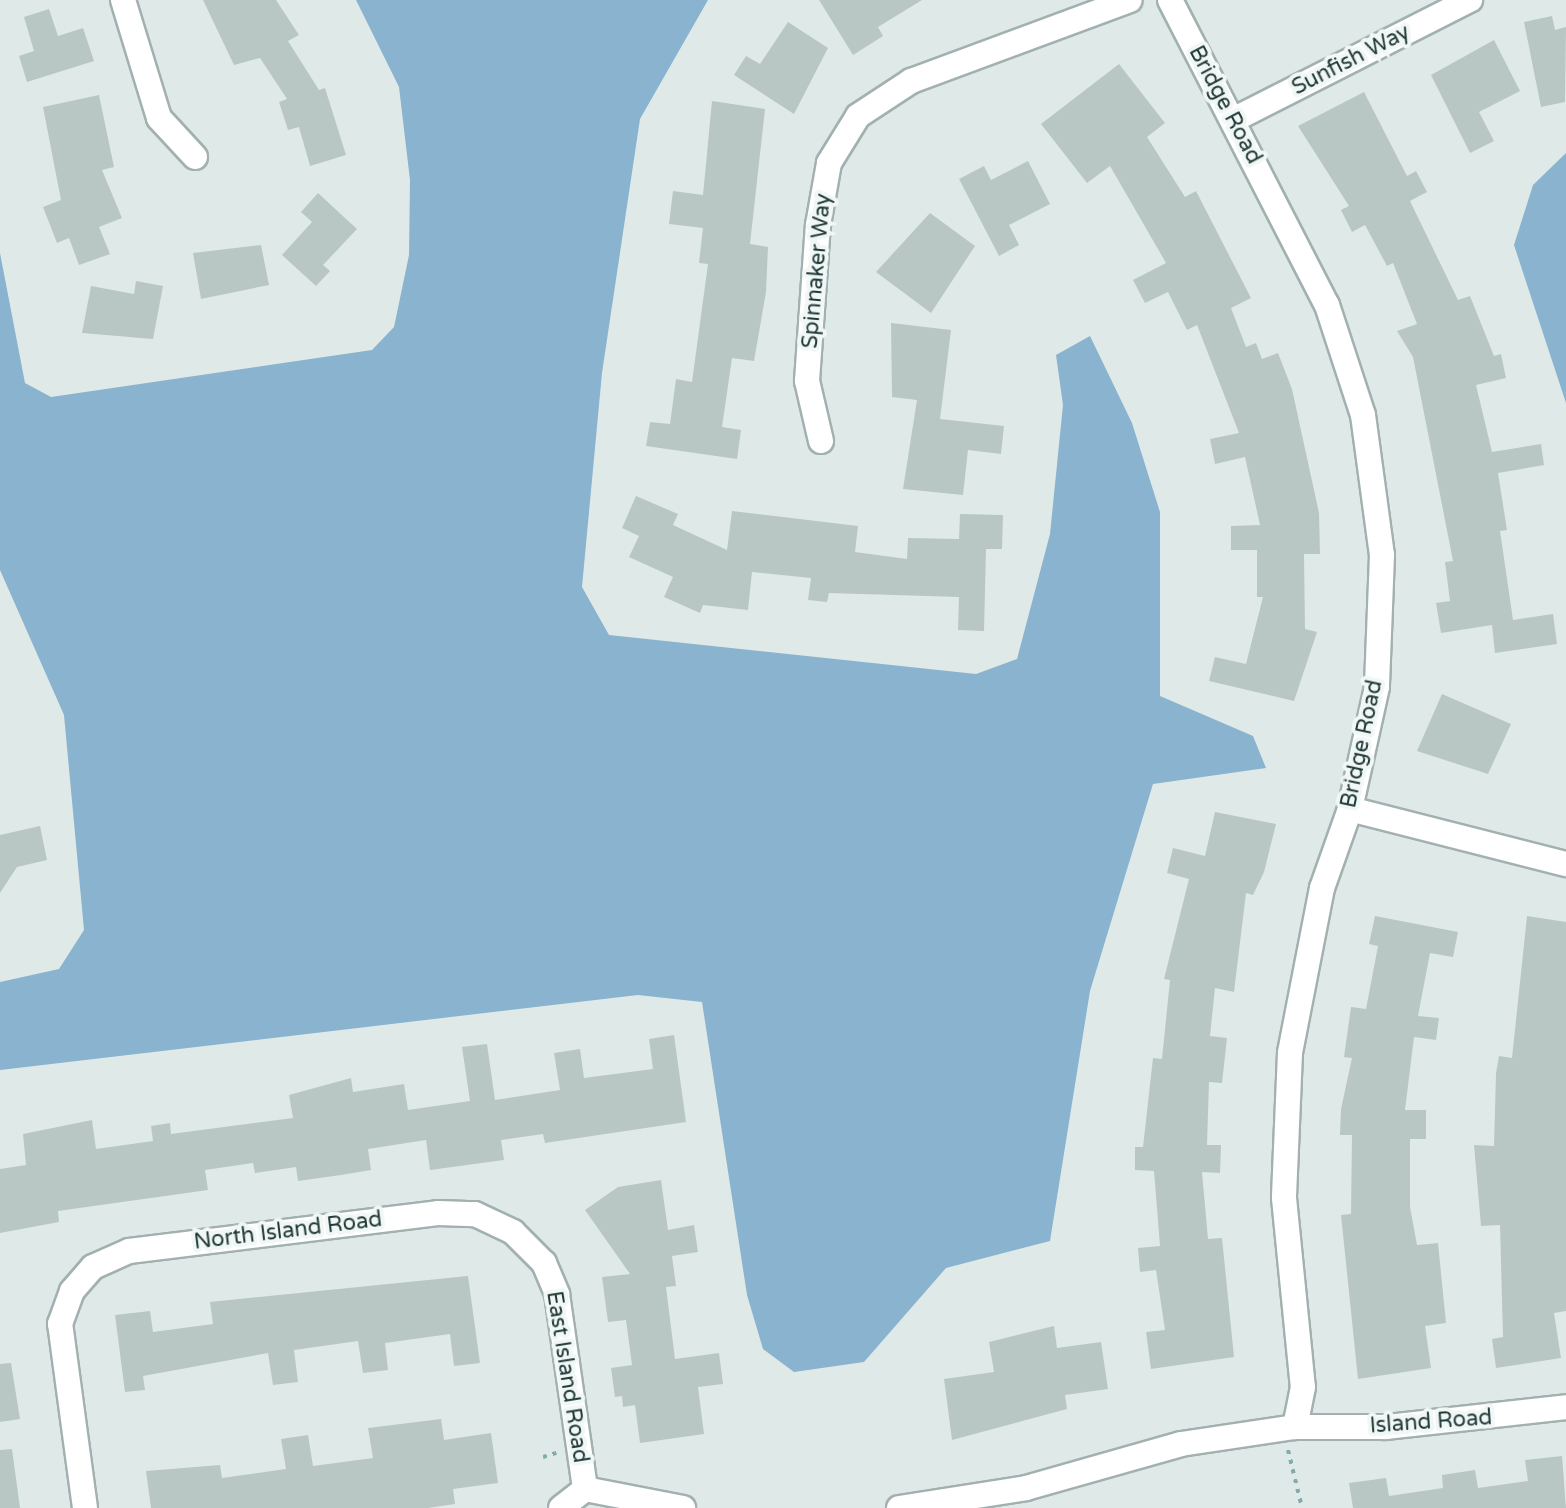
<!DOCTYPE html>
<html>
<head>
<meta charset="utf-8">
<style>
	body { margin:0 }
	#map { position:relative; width:1566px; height:1508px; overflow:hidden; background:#dfeae8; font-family:"Varela Round",sans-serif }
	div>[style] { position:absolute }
	.water>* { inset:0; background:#89b3ce }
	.building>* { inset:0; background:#b8c7c4 }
	.path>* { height:4px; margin-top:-2px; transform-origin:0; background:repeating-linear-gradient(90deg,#81aca9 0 4px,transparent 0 10px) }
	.roads { filter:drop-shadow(2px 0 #a2b1b0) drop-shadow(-2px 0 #a2b1b0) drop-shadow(0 2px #a2b1b0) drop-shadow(0 -2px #a2b1b0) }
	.minor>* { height:24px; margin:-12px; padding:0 12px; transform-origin:12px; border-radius:12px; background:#fff }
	span { translate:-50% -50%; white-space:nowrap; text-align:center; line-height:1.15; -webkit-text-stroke:8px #f0f7f5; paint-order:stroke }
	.street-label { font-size:22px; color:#213938 }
</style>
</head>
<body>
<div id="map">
	<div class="water">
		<i style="clip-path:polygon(356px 0,708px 0,640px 119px,602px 373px,582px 587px,609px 635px,976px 674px,1017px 659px,1050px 534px,1063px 405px,1056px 355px,1090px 336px,1132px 423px,1160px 512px,1160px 696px,1253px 736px,1266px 768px,1153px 784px,1090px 991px,1050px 1241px,946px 1268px,864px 1362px,794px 1372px,763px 1349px,747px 1295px,702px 1002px,638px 995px,0 1070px,0 982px,59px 969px,84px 930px,64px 715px,0 570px,0 253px,25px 383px,51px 397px,372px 350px,394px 327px,409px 255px,410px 180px,399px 87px)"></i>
		<i style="clip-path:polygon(1566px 153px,1566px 403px,1514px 245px,1533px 185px)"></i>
	</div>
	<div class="building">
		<i style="clip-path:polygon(203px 0,276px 0,299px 35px,288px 41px,319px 90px,325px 88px,346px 155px,310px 166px,299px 127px,288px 130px,279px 102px,287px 99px,260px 58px,234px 65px)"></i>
		<i style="clip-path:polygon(819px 0,922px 0,878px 27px,883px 36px,853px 55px)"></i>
		<i style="clip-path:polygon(49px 9px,58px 36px,83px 28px,94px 61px,27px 82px,19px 56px,34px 51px,24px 17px)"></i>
		<i style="clip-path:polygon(1552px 16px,1555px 30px,1566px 27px,1565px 102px,1541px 107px,1524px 22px)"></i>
		<i style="clip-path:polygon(788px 22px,828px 48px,794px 114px,734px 75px,746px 56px,760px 64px)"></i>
		<i style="clip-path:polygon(1494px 40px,1520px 91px,1479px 112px,1494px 141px,1470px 153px,1431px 75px)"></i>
		<i style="clip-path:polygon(1119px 64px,1165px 123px,1147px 137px,1185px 197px,1196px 191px,1251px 298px,1231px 308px,1246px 347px,1256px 343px,1262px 359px,1278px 353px,1292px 389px,1319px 513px,1320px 554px,1304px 554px,1305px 629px,1317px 632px,1294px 701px,1209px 681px,1215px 657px,1246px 664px,1263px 597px,1257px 597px,1257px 550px,1231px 550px,1231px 526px,1260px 525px,1245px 457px,1215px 464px,1210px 439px,1239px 433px,1197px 325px,1187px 330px,1168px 292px,1145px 303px,1133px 280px,1166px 263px,1110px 166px,1087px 183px,1041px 124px)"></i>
		<i style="clip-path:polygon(1364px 92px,1407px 176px,1416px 171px,1427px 192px,1410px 201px,1458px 300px,1470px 296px,1494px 356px,1501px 354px,1506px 378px,1476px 385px,1492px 452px,1541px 444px,1544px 465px,1498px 473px,1507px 530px,1500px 531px,1513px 620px,1553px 614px,1557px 644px,1495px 653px,1492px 625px,1441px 633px,1436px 603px,1450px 601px,1445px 562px,1453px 561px,1413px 357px,1397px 331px,1417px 324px,1393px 263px,1387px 266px,1365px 225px,1352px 232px,1341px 210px,1349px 206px,1298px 126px)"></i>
		<i style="clip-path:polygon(99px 95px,114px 167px,102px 170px,122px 218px,99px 227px,110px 254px,79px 265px,69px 238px,57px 243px,43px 207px,61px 200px,43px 107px)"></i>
		<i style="clip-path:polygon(712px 101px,765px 109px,750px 244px,768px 247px,766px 292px,754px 361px,732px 358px,722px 427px,741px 430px,737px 459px,646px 446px,650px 422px,670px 424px,676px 379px,692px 382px,708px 264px,699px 263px,703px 228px,669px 224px,673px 191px,703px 195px)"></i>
		<i style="clip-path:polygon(1028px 161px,1050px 204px,1009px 225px,1019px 245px,999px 256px,959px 179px,984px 166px,991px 180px)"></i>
		<i style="clip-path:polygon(318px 193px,357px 229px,323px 265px,330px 271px,316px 286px,282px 255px,312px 222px,301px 212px)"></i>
		<i style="clip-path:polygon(930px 213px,975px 246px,931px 313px,876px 272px)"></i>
		<i style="clip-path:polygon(261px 245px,269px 285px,201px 299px,193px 253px)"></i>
		<i style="clip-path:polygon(136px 281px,163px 286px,153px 339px,82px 333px,91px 286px,134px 294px)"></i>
		<i style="clip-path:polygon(891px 323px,951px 330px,940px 419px,1004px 426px,1001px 454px,968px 450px,963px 495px,903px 489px,917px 400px,892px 397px)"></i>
		<i style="clip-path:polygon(636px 496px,678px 514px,673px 525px,727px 550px,732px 511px,858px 526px,855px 552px,907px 559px,908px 538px,959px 539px,960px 514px,1003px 515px,1002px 549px,986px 549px,984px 631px,958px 630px,959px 597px,829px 593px,827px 602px,808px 600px,811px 578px,752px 572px,748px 610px,703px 605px,700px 613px,664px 597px,673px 577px,629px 557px,639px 536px,622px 528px)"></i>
		<i style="clip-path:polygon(1442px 694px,1511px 724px,1488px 774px,1417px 751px)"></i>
		<i style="clip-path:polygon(1215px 812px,1276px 824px,1264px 872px,1253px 895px,1246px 893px,1234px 992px,1215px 988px,1210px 1036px,1227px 1038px,1222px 1083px,1209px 1082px,1207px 1145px,1221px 1145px,1220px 1173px,1202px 1172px,1208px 1239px,1222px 1238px,1234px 1357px,1151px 1369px,1146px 1332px,1165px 1330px,1156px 1270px,1140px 1272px,1138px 1248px,1160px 1246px,1154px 1171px,1135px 1170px,1135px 1147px,1143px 1147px,1153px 1058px,1162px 1059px,1170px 980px,1164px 979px,1189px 879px,1167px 873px,1173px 848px,1205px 856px)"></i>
		<i style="clip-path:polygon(40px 826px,47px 860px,17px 867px,0 893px,0 835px)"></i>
		<i style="clip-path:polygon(1375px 916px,1458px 932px,1453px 957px,1430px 953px,1418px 1016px,1439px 1018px,1436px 1040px,1414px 1037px,1405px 1110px,1426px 1110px,1426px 1139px,1410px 1139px,1410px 1207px,1417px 1245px,1438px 1243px,1446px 1323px,1425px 1326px,1431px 1368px,1358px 1379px,1341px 1215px,1351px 1214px,1352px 1135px,1340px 1135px,1341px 1109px,1352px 1058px,1344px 1057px,1351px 1007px,1366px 1009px,1378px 946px,1369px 944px)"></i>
		<i style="clip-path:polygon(1527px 916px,1566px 922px,1566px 1311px,1554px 1313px,1561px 1358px,1496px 1368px,1492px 1339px,1503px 1337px,1500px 1225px,1481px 1226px,1474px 1145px,1494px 1146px,1496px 1073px,1499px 1056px,1512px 1058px)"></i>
		<i style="clip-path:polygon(674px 1035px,686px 1122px,545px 1143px,543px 1134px,501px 1140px,504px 1160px,430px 1170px,426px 1140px,368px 1149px,371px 1170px,341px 1175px,298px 1181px,296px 1167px,255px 1173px,253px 1163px,205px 1170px,208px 1190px,58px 1211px,59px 1222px,0 1233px,0 1169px,26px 1165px,23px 1134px,92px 1120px,96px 1149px,153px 1141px,151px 1126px,170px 1123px,171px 1134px,293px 1118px,289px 1095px,351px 1078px,353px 1092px,404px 1084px,408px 1110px,470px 1101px,462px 1047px,487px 1044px,495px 1100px,560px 1090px,554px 1053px,580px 1049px,584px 1078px,653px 1069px,649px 1039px)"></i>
		<i style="clip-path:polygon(661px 1180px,668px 1230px,694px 1225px,698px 1252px,672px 1256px,676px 1286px,666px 1287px,675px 1359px,719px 1353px,723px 1384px,698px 1387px,704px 1434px,640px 1443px,635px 1405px,623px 1407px,622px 1396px,615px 1397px,611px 1368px,632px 1365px,626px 1320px,608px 1322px,602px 1277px,630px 1274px,585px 1210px,618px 1187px)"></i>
		<i style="clip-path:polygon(468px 1276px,480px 1363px,454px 1366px,450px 1334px,385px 1343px,388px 1370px,363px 1373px,358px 1341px,294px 1350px,298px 1382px,273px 1385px,268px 1353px,143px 1376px,145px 1390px,125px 1392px,115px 1315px,150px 1311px,153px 1332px,213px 1324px,210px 1302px)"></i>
		<i style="clip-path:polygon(1054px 1326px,1057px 1348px,1101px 1342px,1108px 1389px,1065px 1395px,1067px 1409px,952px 1440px,944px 1379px,994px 1372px,989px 1342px)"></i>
		<i style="clip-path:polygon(11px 1363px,20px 1419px,0 1422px,0 1364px)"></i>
		<i style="clip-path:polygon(441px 1419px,444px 1440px,491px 1433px,498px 1483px,453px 1489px,455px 1504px,428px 1508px,151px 1508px,146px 1471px,220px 1465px,222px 1478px,286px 1469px,281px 1439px,308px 1435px,313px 1466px,373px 1458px,368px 1428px)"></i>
		<i style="clip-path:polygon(12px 1449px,20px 1508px,0 1508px,0 1450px)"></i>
		<i style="clip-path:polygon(1562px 1456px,1566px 1508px,1353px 1508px,1349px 1483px,1386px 1478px,1389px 1496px,1443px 1488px,1442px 1475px,1475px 1470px,1478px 1488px,1528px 1481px,1525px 1460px)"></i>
	</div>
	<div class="path">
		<i style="left:1288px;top:1450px;width:60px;rotate:76.4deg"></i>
		<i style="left:543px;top:1457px;width:14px;rotate:-17deg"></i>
	</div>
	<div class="roads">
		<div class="minor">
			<i style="left:123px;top:0;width:123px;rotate:73deg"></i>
			<i style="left:159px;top:118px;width:53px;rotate:47.3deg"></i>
			<i style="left:1170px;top:0;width:343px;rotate:62.8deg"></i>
			<i style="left:1327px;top:305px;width:116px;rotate:71.9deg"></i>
			<i style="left:1363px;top:415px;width:141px;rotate:82.3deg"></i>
			<i style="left:1382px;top:555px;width:132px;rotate:92.2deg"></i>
			<i style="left:1377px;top:687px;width:125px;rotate:102.5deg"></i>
			<i style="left:1350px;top:809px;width:84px;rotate:109.5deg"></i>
			<i style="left:1322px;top:888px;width:168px;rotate:101deg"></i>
			<i style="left:1290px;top:1053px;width:145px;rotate:92.4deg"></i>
			<i style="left:1284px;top:1198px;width:190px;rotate:84.3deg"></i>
			<i style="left:1303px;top:1387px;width:41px;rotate:101.3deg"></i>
			<i style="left:1233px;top:120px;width:266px;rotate:-26.9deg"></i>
			<i style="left:821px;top:441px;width:62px;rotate:-103.1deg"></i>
			<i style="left:807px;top:381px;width:156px;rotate:-86deg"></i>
			<i style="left:818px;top:225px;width:63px;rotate:-79.9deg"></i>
			<i style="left:829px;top:163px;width:55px;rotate:-58.3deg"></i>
			<i style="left:858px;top:116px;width:64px;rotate:-33.4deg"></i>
			<i style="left:911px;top:81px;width:233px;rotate:-20.3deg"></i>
			<i style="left:1350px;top:809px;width:223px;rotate:14.3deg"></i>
			<i style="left:585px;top:1489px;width:100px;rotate:11deg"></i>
			<i style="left:85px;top:1508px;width:186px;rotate:-97.7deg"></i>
			<i style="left:60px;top:1324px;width:35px;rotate:-70deg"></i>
			<i style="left:72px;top:1291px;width:32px;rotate:-49deg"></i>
			<i style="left:93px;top:1267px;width:39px;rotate:-24deg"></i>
			<i style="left:129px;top:1251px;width:311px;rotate:-7deg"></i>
			<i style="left:438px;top:1213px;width:37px;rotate:2deg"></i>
			<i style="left:475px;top:1214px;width:42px;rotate:25.3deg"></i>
			<i style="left:513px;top:1232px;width:44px;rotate:45deg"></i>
			<i style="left:544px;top:1263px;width:34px;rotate:67deg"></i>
			<i style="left:557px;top:1294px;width:197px;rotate:81.8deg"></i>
			<i style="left:561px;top:1508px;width:31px;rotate:-38deg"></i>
			<i style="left:899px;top:1508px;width:129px;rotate:-8.9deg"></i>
			<i style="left:1026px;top:1488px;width:161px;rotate:-15.8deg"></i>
			<i style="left:1181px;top:1444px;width:115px;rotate:-8.5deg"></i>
			<i style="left:1295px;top:1427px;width:91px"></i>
			<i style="left:1386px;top:1427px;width:181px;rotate:-6.3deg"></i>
		</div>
	</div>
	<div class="street-label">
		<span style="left:1351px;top:60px;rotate:-27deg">Sunfish Way</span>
		<span style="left:1225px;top:105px;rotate:62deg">Bridge Road</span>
		<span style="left:817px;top:271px;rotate:-85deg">Spinnaker Way</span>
		<span style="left:1362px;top:744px;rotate:-78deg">Bridge Road</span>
		<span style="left:288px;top:1231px;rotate:-7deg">North Island Road</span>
		<span style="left:567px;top:1377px;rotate:81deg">East Island Road</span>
		<span style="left:1431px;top:1422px;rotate:-4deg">Island Road</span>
	</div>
</div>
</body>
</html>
